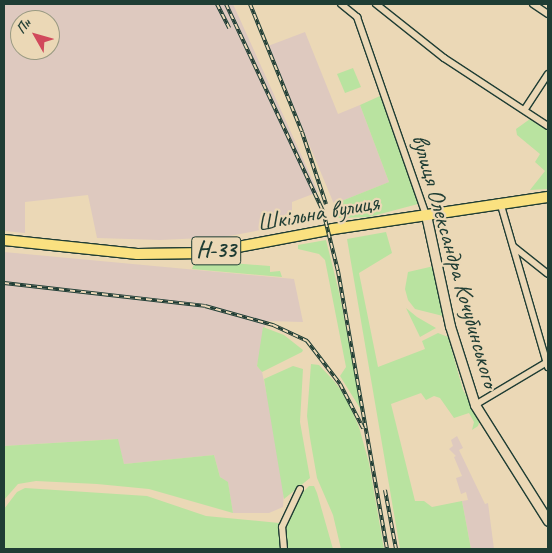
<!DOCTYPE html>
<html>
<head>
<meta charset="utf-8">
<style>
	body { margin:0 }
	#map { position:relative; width:552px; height:553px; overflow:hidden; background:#ebd8b6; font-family:Caveat,sans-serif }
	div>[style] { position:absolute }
	.built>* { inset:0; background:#dec9bf }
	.green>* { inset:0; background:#b9e3a0 }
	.roads { filter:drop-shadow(1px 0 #1f3d34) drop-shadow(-1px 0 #1f3d34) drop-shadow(0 1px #1f3d34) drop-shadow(0 -1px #1f3d34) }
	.street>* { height:6px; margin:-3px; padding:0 3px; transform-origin:3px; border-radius:3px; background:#ebd8b6 }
	.secondary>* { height:9px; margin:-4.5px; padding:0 4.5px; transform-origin:4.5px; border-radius:4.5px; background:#ebd8b6 }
	.primary>* { height:10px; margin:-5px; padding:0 5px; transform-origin:5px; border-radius:5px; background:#fae180 }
	.rail>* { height:4px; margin-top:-2px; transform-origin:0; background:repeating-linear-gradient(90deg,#ebd8b6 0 5.5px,#1f3d34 0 11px); box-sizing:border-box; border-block:1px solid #1f3d34 }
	span { translate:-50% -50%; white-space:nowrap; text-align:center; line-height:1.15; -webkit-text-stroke:4.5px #ebd8b6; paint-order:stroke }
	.shield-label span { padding:1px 4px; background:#ebd8b6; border:1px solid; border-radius:4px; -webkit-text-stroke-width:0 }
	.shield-label { font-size:22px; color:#1f3d34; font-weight:700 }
	.street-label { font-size:24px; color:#1f3d34 }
	.frame { position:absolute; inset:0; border:5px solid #1f3d34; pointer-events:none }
	.north { position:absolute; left:10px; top:10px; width:50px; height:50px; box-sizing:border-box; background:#ebd8b6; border:1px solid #999a82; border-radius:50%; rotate:308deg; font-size:14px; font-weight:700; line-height:20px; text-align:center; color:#1f3d34 }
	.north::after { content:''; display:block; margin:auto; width:18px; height:22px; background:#d1495b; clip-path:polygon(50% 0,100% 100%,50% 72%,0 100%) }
</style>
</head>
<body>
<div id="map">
	<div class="built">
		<i style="clip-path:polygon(evenodd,4px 4px,233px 4px,318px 192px,292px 202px,292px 224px,224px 237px,160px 240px,97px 238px,88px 195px,25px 202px,25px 233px,4px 231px,4px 4px,20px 20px,50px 20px,50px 50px,20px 50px,20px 20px)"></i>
		<i style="clip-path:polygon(305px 32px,338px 114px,360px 105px,389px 182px,334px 204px,268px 46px)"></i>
		<i style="clip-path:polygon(4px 252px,294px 279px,303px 322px,266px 321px,257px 366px,262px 372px,273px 422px,284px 492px,283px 507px,269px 513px,233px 513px,228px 483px,220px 477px,214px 455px,124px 464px,117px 439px,4px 446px)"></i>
		<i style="clip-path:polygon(457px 436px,463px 448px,459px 450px,485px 504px,488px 503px,494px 549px,471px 549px,462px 501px,468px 500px,466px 492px,461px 494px,456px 478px,462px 476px,454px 457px,456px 456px,449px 449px,453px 446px,451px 440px)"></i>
	</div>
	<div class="green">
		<i style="clip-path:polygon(353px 68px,361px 87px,345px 93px,337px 74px)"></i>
		<i style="clip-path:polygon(380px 96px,418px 204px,369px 217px,337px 218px,334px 204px,389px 182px,360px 105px)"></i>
		<i style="clip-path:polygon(530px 119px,548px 131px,548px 189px,530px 190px,545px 171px,535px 162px,540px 154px,517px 135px,516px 129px)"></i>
		<i style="clip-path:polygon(386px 232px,392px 253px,359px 273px,378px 367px,425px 349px,422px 341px,438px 333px,448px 337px,463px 390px,480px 420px,478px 426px,472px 430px,474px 422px,469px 413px,454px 418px,440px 398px,434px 396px,426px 400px,421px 393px,391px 404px,415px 501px,424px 501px,432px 507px,462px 501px,471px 549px,400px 549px,347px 239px)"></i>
		<i style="clip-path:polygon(326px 240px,339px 292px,363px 413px,340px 376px,346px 367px,325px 260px,319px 254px,298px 249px,298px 245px)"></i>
		<i style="clip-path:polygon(220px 262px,270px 266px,270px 272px,280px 271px,282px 277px,192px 269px,194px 264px)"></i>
		<i style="clip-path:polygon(434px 266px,443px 316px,415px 309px,408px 300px,405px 289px,408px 272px)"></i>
		<i style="clip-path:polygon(406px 308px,417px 317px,436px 328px,420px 337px)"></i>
		<i style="clip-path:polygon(263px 327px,284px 335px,303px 350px,302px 352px,262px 372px,257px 366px)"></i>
		<i style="clip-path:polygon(311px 364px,319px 365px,334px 381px,346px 397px,359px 427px,369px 463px,384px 549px,341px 549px,333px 515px,317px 478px,310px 438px,307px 416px)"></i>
		<i style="clip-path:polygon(293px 366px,303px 369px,300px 422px,310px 478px,284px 499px,264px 379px)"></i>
		<i style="clip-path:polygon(118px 439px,124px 464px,214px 455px,220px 477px,228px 482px,233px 513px,149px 489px,97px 484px,36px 481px,18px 484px,4px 500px,4px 446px)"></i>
		<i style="clip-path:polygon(309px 486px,314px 486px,317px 493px,333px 549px,287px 549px,286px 525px,301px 494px)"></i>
		<i style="clip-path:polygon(25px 488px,147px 496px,206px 516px,279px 523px,281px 549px,4px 549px,4px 509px,17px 492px)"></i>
	</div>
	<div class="roads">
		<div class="street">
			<i style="left:341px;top:4px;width:21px;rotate:39deg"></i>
			<i style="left:357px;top:17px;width:210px;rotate:70.8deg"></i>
			<i style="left:376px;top:4px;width:87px;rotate:38.5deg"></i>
			<i style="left:444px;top:58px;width:124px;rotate:33.2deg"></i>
			<i style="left:533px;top:4px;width:18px;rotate:34deg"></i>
			<i style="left:525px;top:109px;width:42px;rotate:-56.7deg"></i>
			<i style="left:500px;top:202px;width:172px;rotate:73.8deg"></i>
			<i style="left:514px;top:247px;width:43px;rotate:38.5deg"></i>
			<i style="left:475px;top:405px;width:84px;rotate:-30.8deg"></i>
			<i style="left:284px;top:549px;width:22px;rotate:-95deg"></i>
			<i style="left:282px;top:527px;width:42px;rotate:-64.7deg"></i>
		</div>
		<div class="secondary">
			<i style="left:426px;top:215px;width:114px;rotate:77.8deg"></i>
			<i style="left:450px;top:326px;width:83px;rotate:72.4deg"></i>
			<i style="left:475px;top:405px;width:137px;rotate:57.8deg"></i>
		</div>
		<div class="primary">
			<i style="left:4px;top:240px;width:134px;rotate:6deg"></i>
			<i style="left:137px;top:254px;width:69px;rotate:-0.8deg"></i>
			<i style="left:206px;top:253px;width:129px;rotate:-10.7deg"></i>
			<i style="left:333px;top:229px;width:217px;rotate:-8.5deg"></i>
		</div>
	</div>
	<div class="rail">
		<i style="left:217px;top:4px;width:27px;rotate:63deg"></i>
		<i style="left:226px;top:4px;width:229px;rotate:64.9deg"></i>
		<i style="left:323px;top:211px;width:62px;rotate:76deg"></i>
		<i style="left:338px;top:271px;width:282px;rotate:80deg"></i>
		<i style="left:250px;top:4px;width:138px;rotate:67.9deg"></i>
		<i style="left:302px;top:132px;width:76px;rotate:71.6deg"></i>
		<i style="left:4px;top:283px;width:202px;rotate:6.5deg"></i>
		<i style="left:205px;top:306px;width:71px;rotate:15.6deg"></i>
		<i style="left:273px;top:325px;width:38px;rotate:25deg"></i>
		<i style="left:307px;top:341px;width:54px;rotate:52.5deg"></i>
		<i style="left:340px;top:384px;width:50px;rotate:62.4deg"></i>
		<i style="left:385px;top:490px;width:60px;rotate:79.4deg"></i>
	</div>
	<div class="shield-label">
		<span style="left:216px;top:251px">Н-33</span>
	</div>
	<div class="street-label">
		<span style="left:318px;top:213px;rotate:-10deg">Шкільна вулиця</span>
		<span style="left:455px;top:261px;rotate:74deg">вулиця Олександра Кочубинського</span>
	</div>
	<div class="frame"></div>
	<div class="north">Пн</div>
</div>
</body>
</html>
